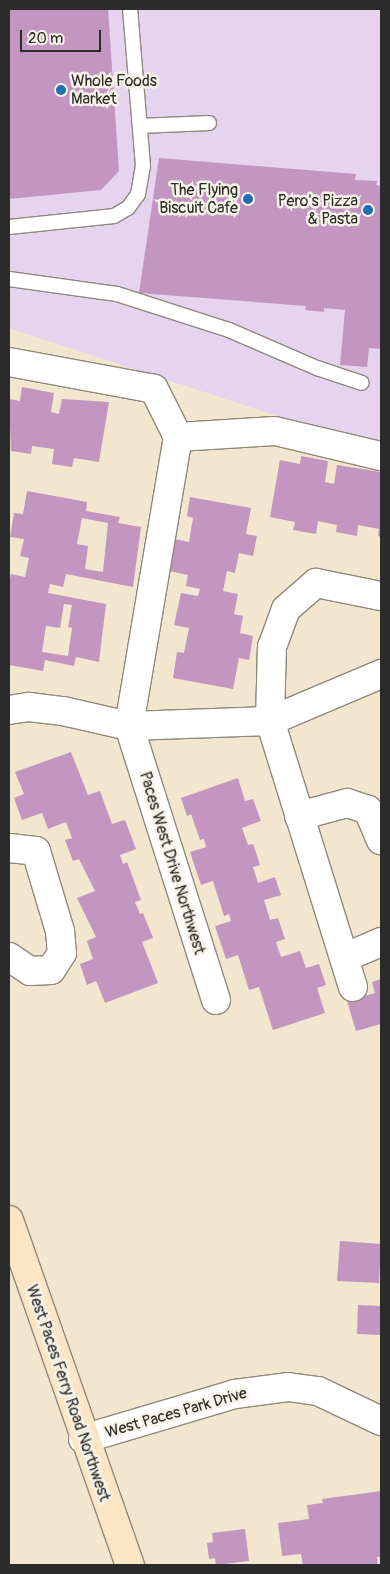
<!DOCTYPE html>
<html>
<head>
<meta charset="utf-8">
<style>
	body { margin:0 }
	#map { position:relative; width:390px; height:1574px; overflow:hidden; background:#f2e6ce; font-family:Pangolin,sans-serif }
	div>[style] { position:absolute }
	.built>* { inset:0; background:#e5d3f0 }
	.building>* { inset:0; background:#c296c0 }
	.roads { filter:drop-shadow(1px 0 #8e887c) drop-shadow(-1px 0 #8e887c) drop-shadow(0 1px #8e887c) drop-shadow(0 -1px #8e887c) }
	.service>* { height:14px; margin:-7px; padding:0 7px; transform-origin:7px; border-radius:7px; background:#fff }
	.minor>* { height:28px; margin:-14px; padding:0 14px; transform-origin:14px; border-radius:14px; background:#fff }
	.secondary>* { height:28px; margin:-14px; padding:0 14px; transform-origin:14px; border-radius:14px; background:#fce5c4 }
	.dots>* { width:14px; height:14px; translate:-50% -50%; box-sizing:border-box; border:2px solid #f7f3e8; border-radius:50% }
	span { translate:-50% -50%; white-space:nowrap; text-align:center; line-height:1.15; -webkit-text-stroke:5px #f7f3e8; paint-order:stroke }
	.poi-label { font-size:16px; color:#2b2b2b }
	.left { translate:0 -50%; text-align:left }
	.right { translate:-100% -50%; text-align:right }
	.street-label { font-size:16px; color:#2b2b2b }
	.frame { position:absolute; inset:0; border:10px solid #2b2b2b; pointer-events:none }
	.scale { position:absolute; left:20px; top:30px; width:81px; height:22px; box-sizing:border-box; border:2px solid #2b2b2b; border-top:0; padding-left:6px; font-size:15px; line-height:18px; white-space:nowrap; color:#2b2b2b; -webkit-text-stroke:4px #f7f3e8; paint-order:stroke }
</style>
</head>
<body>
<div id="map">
	<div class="built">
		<i style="clip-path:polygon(9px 9px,381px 9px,381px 450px,9px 328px)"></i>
	</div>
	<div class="building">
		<i style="clip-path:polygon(9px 9px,108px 9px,119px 171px,101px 190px,9px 199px)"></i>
		<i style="clip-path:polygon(159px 158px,356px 174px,355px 180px,377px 181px,376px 185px,381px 186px,381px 349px,369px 348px,367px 367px,340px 365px,345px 310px,324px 308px,324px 312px,305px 310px,306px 306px,139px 293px)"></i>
		<i style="clip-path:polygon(22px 387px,54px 393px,51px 412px,59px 414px,62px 399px,109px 402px,99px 462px,74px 458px,72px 467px,52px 464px,54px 449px,32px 446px,31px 454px,11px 451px,9px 399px,20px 401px)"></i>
		<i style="clip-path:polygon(301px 456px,328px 461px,325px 482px,334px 484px,337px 465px,381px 472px,381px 537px,378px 536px,379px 529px,358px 525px,357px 536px,336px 532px,337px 525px,318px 521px,316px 534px,293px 530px,295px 522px,270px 517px,280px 460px,300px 464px)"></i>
		<i style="clip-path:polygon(evenodd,27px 491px,87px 502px,86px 511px,120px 517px,118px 523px,141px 527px,133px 587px,66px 574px,63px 587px,50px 584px,48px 593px,106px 604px,99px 662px,76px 657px,74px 666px,45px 660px,43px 671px,9px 665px,9px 584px,11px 574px,25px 577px,29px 558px,20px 556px,24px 539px,10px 537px,14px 513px,23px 514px,27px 491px,82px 518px,108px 523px,103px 572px,85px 569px,88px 546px,77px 544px,82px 518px,27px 491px,64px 604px,72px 605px,68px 627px,72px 628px,68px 656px,42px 652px,46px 626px,60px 628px,64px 604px)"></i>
		<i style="clip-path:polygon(190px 497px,251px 508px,246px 534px,257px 536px,253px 556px,239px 553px,235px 573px,227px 571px,223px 591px,238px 594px,234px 614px,243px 616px,240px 633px,253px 636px,249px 660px,239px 658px,233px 689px,173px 678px,177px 652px,184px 653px,189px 628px,174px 625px,181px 593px,198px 596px,200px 589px,186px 586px,188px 575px,169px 571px,175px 539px,189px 542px,193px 518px,187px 516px)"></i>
		<i style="clip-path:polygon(71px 752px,88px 795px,100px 791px,112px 824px,125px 820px,136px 849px,120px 855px,123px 864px,127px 862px,141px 900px,135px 902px,140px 914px,143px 913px,153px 938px,142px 942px,158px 983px,105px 1003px,96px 981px,87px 985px,80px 964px,93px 959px,87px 941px,96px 937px,77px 898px,95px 891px,79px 859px,73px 861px,65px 840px,72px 838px,66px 822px,48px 829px,42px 813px,22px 820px,14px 798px,24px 794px,15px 772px)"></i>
		<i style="clip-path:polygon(238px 778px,245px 801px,253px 799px,261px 821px,242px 828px,248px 845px,253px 844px,260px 865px,253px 867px,258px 883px,275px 877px,281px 895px,264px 900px,270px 920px,278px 918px,285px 939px,276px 942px,281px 957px,300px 951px,306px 968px,319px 964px,326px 985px,317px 988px,325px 1013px,273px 1030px,259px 987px,249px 990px,238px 955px,226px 959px,215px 926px,231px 921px,229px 914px,224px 916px,213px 881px,201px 885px,190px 852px,206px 847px,204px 839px,200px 840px,191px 814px,187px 816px,181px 798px)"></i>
		<i style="clip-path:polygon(381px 979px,381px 1024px,356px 1031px,347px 1001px,375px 993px,372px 982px)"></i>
		<i style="clip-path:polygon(340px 1241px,381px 1244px,379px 1283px,337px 1281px)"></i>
		<i style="clip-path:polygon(358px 1305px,381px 1306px,381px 1335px,357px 1334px)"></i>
		<i style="clip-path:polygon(381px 1491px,381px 1557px,377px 1557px,378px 1565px,303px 1565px,301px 1554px,282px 1556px,278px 1523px,309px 1519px,307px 1505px,323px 1503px,322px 1499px)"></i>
		<i style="clip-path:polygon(245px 1529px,249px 1561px,216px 1565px,215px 1558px,209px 1559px,207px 1543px,213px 1542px,212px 1533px)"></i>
	</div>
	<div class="roads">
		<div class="service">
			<i style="left:140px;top:126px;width:69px;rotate:-2.5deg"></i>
			<i style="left:9px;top:227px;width:106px;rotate:-6deg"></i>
			<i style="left:114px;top:216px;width:16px;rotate:-30deg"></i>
			<i style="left:128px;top:208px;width:17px;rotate:-54deg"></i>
			<i style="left:138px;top:194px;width:28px;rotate:-80deg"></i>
			<i style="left:143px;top:166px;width:158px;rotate:-94.7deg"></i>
			<i style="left:9px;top:279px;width:109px;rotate:7.9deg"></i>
			<i style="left:117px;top:294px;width:118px;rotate:17.8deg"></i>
			<i style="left:229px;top:330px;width:96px;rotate:23.4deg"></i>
			<i style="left:317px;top:368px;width:47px;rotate:18.4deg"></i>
		</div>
		<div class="minor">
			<i style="left:9px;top:362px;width:147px;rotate:10.5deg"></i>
			<i style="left:154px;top:389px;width:54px;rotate:63.4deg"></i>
			<i style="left:9px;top:710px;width:20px;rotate:-9deg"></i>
			<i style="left:29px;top:707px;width:34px;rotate:7deg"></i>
			<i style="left:63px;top:711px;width:68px;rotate:12.8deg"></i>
			<i style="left:129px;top:726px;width:141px;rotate:-2deg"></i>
			<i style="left:270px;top:721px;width:121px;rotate:-22.9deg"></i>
			<i style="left:299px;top:816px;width:50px;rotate:-15.2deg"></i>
			<i style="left:347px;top:803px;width:22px;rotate:18deg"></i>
			<i style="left:368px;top:810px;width:33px;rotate:67deg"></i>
			<i style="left:9px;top:848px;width:27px;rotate:6deg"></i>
			<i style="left:36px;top:851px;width:84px;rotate:73.3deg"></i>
			<i style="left:60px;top:931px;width:22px;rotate:85deg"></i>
			<i style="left:62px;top:953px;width:20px;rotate:123deg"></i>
			<i style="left:51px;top:970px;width:21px;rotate:177deg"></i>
			<i style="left:30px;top:971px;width:25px;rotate:-146deg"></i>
			<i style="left:344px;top:958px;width:40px;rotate:-23.4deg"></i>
			<i style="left:353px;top:987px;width:279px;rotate:-107.3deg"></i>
			<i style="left:270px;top:721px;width:74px;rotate:-88.5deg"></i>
			<i style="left:272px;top:647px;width:40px;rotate:-69.8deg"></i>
			<i style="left:286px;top:609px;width:40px;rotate:-41deg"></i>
			<i style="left:316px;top:583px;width:66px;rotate:11.3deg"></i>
			<i style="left:216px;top:1000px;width:287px;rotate:-107.6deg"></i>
			<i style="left:129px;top:726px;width:293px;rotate:-80.4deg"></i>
			<i style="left:178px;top:437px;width:97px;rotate:-3.5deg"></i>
			<i style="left:275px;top:431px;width:109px;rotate:13.3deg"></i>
			<i style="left:83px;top:1439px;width:159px;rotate:-16.5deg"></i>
			<i style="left:235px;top:1394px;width:53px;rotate:-7.5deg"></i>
			<i style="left:288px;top:1387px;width:30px;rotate:8deg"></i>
			<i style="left:318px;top:1391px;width:70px;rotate:25.5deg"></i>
		</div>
		<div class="secondary">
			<i style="left:9px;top:1220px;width:366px;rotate:70.7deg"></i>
		</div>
	</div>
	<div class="dots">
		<i style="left:61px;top:90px;background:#1f6fb2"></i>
		<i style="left:248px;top:199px;background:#1f6fb2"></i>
		<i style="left:368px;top:210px;background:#1f6fb2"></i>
	</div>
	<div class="poi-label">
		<span class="left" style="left:71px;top:90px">Whole Foods<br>Market</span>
		<span class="right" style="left:238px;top:199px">The Flying<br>Biscuit Cafe</span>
		<span class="right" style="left:358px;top:210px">Pero's Pizza<br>&amp; Pasta</span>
	</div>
	<div class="street-label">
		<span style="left:172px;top:863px;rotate:73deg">Paces West Drive Northwest</span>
		<span style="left:68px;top:1393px;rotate:71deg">West Paces Ferry Road Northwest</span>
		<span style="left:176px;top:1413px;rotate:-16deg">West Paces Park Drive</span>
	</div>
	<div class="frame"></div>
	<div class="scale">20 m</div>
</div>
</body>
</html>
